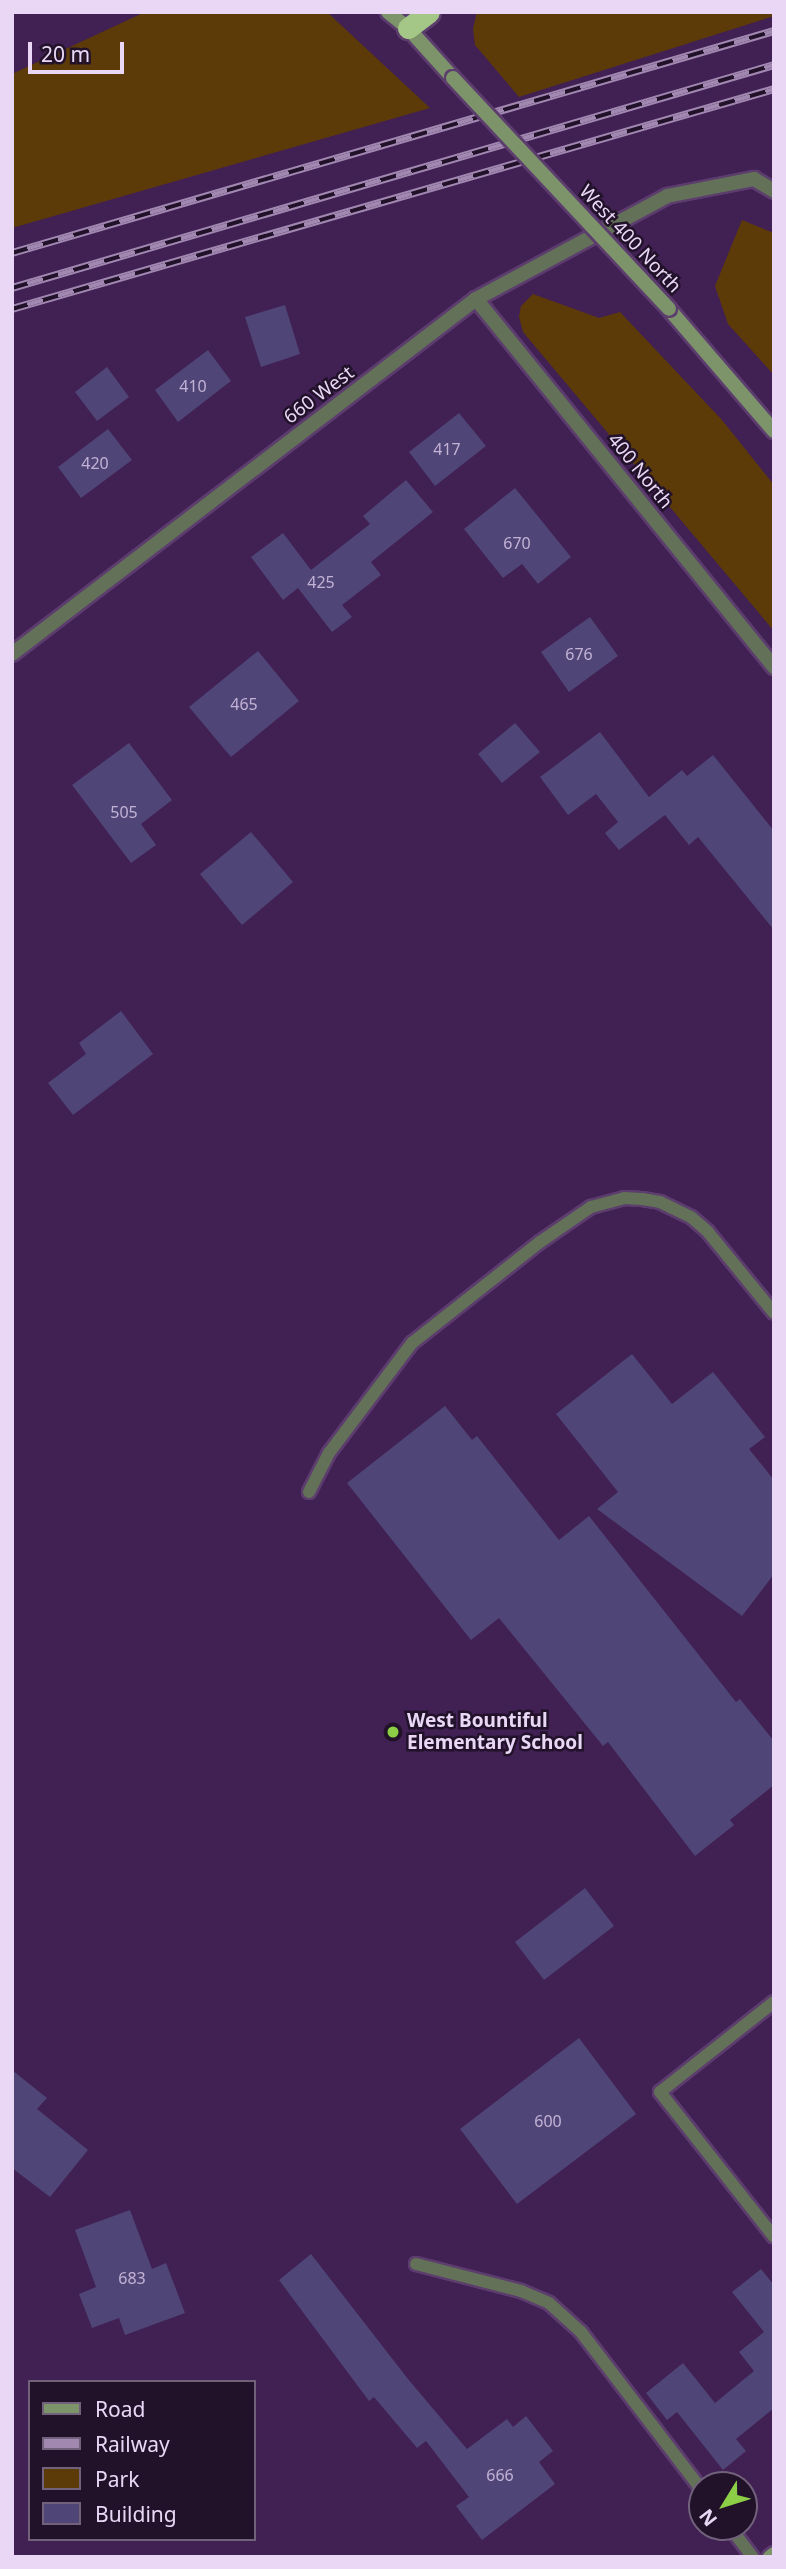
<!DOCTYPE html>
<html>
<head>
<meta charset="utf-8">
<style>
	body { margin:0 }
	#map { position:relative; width:786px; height:2569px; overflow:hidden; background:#412054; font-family:"Noto Sans",sans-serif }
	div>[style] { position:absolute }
	.green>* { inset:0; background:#5c3b08 }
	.building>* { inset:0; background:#4f4576 }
	.roads { filter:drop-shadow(2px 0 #5c3d6e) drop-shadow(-2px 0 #5c3d6e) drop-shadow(0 2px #5c3d6e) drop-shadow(0 -2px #5c3d6e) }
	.lane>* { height:12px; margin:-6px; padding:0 6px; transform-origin:6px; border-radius:6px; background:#627157 }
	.street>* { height:14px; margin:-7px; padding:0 7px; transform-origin:7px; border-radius:7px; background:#627157 }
	.secondary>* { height:14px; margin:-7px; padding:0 7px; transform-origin:7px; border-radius:7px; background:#7d946b }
	.highway>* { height:21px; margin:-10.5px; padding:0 10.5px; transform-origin:10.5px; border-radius:10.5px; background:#a4c787 }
	.rail>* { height:8px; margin-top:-4px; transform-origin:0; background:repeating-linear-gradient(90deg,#211229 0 16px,#a188b0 0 32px); box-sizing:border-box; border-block:2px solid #a188b0 }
	.bridges { filter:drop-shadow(2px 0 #5c3d6e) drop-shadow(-2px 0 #5c3d6e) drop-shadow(0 2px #5c3d6e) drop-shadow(0 -2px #5c3d6e) }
	.secondary-bridge>* { height:14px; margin:-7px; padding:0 7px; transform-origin:7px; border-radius:7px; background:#7d946b }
	.dots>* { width:19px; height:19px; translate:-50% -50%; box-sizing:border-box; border:4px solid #211229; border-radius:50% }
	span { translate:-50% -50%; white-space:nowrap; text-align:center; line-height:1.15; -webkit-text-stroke:5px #211229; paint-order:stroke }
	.number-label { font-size:16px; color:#c3b2d6 }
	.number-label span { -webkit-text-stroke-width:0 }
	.street-label { font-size:19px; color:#ead7f6 }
	.poi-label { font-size:19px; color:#ead7f6; font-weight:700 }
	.left { translate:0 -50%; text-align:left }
	.frame { position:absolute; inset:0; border:14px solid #ead7f6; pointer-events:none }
	.legend { position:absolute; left:28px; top:2380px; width:228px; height:161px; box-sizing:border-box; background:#211229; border:2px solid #71617b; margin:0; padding:9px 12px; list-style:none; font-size:21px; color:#ead7f6 }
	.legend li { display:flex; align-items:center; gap:14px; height:35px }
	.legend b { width:35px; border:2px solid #71617b }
	.north { position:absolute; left:688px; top:2471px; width:70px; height:70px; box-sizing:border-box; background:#211229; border:2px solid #71617b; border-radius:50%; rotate:232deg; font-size:19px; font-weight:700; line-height:28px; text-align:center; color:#ead7f6 }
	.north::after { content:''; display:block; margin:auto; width:24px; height:32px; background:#8cce46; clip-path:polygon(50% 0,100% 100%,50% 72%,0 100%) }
	.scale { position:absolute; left:28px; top:42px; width:96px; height:32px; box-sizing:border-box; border:4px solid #ead7f6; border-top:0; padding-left:9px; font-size:21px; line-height:24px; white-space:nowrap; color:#ead7f6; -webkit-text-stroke:5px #211229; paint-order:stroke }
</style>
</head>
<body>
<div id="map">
	<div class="green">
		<i style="clip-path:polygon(145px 12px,327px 12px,430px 108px,12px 228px,12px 74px)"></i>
		<i style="clip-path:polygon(477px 12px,774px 12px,774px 16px,519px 97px,475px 45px,473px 29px)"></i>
		<i style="clip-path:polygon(742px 220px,774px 233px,774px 375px,728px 324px,715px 286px)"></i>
		<i style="clip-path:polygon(533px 294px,599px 318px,620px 312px,722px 420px,774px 485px,774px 631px,523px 332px,519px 317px,521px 306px)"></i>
	</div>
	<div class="building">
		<i style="clip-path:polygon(285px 305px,300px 354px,261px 367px,245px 317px)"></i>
		<i style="clip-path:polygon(208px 350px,231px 381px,178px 422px,155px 390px)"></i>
		<i style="clip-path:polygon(107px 367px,129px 397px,97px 421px,75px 392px)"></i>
		<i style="clip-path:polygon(459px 413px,486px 446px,435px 486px,409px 452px)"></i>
		<i style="clip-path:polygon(108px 429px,132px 460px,81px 498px,58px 467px)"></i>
		<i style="clip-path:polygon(406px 480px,433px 512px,371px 562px,381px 575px,342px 605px,352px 617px,332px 632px,298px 588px,283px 600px,251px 557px,283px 533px,311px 570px,370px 524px,363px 516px)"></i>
		<i style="clip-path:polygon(515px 488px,571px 557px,538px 584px,522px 564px,503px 578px,464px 529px)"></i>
		<i style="clip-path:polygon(590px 617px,618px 656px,569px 692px,541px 652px)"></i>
		<i style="clip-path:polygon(258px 651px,299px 701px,231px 757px,189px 707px)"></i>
		<i style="clip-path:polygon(515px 723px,540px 752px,502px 783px,478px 754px)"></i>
		<i style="clip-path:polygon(600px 732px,649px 797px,682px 770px,687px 776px,713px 755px,774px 831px,774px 930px,698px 837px,689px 845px,665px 815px,619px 850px,605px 833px,618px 822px,596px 794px,568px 815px,540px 777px)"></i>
		<i style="clip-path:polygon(129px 743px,172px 800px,141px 824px,156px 845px,131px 863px,72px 785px)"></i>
		<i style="clip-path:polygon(251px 832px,293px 882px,242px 925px,200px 874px)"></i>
		<i style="clip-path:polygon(121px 1011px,153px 1054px,73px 1115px,48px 1083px,86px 1054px,79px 1043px)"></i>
		<i style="clip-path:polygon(632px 1354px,672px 1404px,713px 1372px,765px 1437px,749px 1449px,774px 1480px,774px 1574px,742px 1616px,597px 1509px,618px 1492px,556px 1414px)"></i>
		<i style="clip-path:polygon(445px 1406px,472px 1440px,477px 1436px,559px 1540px,589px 1516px,736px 1702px,740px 1699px,774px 1741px,774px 1785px,730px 1820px,734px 1825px,695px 1856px,608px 1742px,603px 1746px,499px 1618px,471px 1640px,347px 1483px)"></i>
		<i style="clip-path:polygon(585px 1888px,614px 1926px,544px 1980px,515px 1942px)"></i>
		<i style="clip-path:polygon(579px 2038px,636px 2114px,517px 2204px,460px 2129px)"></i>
		<i style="clip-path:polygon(12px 2070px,47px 2098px,37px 2109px,88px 2150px,50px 2197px,12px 2168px)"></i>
		<i style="clip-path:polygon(130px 2210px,152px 2269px,166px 2263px,185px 2313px,125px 2335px,119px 2318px,92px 2328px,79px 2294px,96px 2287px,75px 2230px)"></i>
		<i style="clip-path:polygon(311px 2254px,408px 2379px,467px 2449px,507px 2419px,513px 2427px,526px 2416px,553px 2451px,539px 2462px,555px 2484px,482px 2540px,456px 2506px,469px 2497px,426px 2441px,417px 2448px,374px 2397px,369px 2401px,279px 2280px)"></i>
		<i style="clip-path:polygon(761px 2269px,774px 2285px,774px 2408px,736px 2439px,746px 2451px,723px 2470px,677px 2412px,667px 2420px,646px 2393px,683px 2363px,715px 2403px,754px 2371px,739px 2352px,764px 2332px,732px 2292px)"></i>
	</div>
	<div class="roads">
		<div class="lane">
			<i style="left:309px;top:1492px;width:44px;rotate:-62.9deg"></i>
			<i style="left:329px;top:1453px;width:138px;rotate:-53deg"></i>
			<i style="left:412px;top:1343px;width:163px;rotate:-38.3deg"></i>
			<i style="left:540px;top:1242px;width:62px;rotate:-34.5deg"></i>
			<i style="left:591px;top:1207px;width:34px;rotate:-15deg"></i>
			<i style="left:624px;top:1198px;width:18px;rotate:3deg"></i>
			<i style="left:642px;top:1199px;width:18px;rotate:9deg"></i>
			<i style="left:660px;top:1202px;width:34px;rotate:26deg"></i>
			<i style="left:691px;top:1217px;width:23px;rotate:41deg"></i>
			<i style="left:708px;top:1232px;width:104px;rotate:50.8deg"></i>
			<i style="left:774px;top:2002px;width:145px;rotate:141.7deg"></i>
			<i style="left:660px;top:2092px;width:184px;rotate:51.8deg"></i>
			<i style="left:416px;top:2264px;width:108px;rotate:14.4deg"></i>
			<i style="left:521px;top:2291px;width:30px;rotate:23deg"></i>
			<i style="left:549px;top:2303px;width:43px;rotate:42.2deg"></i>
			<i style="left:581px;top:2332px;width:199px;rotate:52.6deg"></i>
			<i style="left:730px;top:2527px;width:38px;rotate:53deg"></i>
		</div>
		<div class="street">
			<i style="left:476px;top:299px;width:474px;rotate:51deg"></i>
			<i style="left:12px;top:654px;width:584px;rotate:-37.42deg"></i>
			<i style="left:476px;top:299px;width:217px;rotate:-28.3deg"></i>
			<i style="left:667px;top:196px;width:89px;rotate:-11.1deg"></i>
			<i style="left:754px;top:179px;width:23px;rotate:31deg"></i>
		</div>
		<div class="secondary">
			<i style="left:388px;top:12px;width:26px;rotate:39deg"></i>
			<i style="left:408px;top:28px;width:67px;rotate:48deg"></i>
			<i style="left:669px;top:309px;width:161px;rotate:49.3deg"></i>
			<i style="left:770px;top:2557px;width:5px;rotate:-37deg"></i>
		</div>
		<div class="highway">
			<i style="left:408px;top:28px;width:26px;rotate:-37deg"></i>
		</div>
	</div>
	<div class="rail">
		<i style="left:12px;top:253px;width:794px;rotate:-16.24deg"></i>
		<i style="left:12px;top:288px;width:794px;rotate:-16.31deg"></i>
		<i style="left:12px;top:309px;width:793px;rotate:-16.1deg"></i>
	</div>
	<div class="bridges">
		<div class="secondary-bridge">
			<i style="left:453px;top:78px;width:316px;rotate:46.9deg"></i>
		</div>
	</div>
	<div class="dots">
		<i style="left:393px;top:1732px;background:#8cce46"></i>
	</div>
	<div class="number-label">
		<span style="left:193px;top:386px">410</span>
		<span style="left:447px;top:449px">417</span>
		<span style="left:95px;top:463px">420</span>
		<span style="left:517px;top:543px">670</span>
		<span style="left:321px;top:582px">425</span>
		<span style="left:579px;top:654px">676</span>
		<span style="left:244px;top:704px">465</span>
		<span style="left:124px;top:812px">505</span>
		<span style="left:548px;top:2121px">600</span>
		<span style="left:132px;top:2278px">683</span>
		<span style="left:500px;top:2475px">666</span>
	</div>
	<div class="street-label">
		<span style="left:630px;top:239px;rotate:47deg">West 400 North</span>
		<span style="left:319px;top:395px;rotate:-37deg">660 West</span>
		<span style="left:640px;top:471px;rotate:51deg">400 North</span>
	</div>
	<div class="poi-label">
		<span class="left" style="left:407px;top:1732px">West Bountiful<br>Elementary School</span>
	</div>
	<div class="frame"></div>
	<ul class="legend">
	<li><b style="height:9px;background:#7d946b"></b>Road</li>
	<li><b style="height:9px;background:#a188b0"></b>Railway</li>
	<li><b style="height:19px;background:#5c3b08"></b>Park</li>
	<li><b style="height:19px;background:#4f4576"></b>Building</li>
	</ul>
	<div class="north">N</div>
	<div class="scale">20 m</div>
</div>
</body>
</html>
